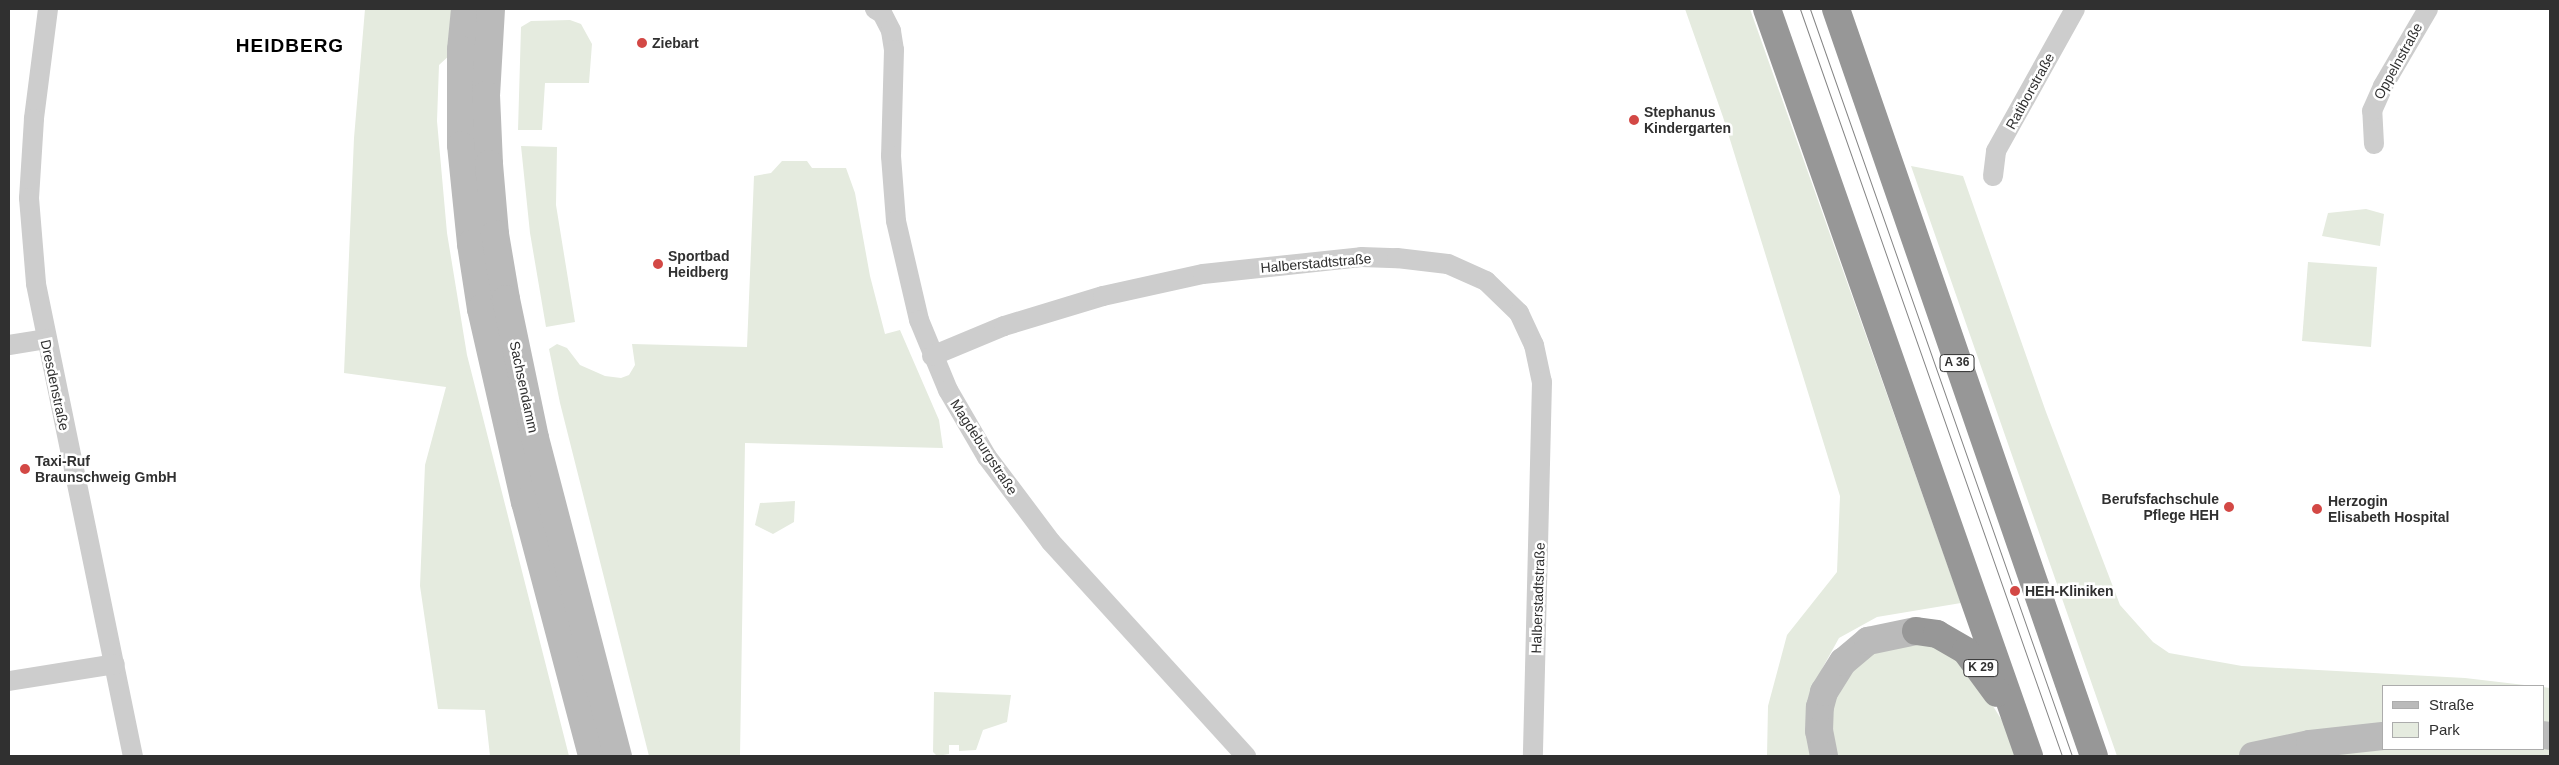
<!DOCTYPE html>
<html>
<head>
<meta charset="utf-8">
<style>
	body { margin:0 }
	#map { position:relative; width:2559px; height:765px; overflow:hidden; background:#fff; font-family:Arial,sans-serif }
	div>[style] { position:absolute }
	.green>* { inset:0; background:#e5ebdf }
	.street>* { height:20px; margin:-10px; padding:0 10px; transform-origin:10px; border-radius:10px; background:#cdcdcd }
	.secondary>* { height:28px; margin:-14px; padding:0 14px; transform-origin:14px; border-radius:14px; background:#bababa }
	.highway>* { height:28px; margin:-14px; padding:0 14px; transform-origin:14px; border-radius:14px; background:#979797 }
	.tram>* { height:1px; margin:-0.5px; padding:0 0.5px; transform-origin:0.5px; border-radius:0.5px; background:#858585 }
	.dots>* { width:14px; height:14px; translate:-50% -50%; box-sizing:border-box; border:2px solid #fff; border-radius:50% }
	span { translate:-50% -50%; white-space:nowrap; text-align:center; line-height:1.15; -webkit-text-stroke:5px #fff; paint-order:stroke }
	.shield-label span { padding:1px 4px; background:#fff; border:1px solid; border-radius:4px; -webkit-text-stroke-width:0 }
	.shield-label { font-size:12px; color:#303030; font-weight:700 }
	.poi-label { font-size:14px; color:#303030; font-weight:700 }
	.left { translate:0 -50%; text-align:left }
	.right { translate:-100% -50%; text-align:right }
	.street-label { font-size:14px; color:#303030 }
	.district-label { font-size:19px; color:#000; font-weight:700; letter-spacing:1px }
	.frame { position:absolute; inset:0; border:10px solid #303030; pointer-events:none }
	.legend { position:absolute; left:2382px; top:685px; width:162px; height:65px; box-sizing:border-box; background:#fff; border:1px solid #acacac; margin:0; padding:6px 9px; list-style:none; font-size:15px; color:#303030 }
	.legend li { display:flex; align-items:center; gap:10px; height:25px }
	.legend b { width:25px; border:1px solid #acacac }
</style>
</head>
<body>
<div id="map">
	<div class="green">
		<i style="clip-path:polygon(365px 9px,454px 9px,451px 54px,439px 65px,437px 121px,447px 233px,467px 355px,569px 756px,490px 756px,485px 710px,438px 709px,420px 586px,425px 465px,446px 387px,344px 373px,354px 138px)"></i>
		<i style="clip-path:polygon(1685px 9px,1750px 9px,1961px 603px,1877px 617px,1839px 638px,1823px 667px,1810px 699px,1811px 756px,1767px 756px,1768px 706px,1787px 635px,1837px 572px,1840px 496px,1723px 117px)"></i>
		<i style="clip-path:polygon(570px 20px,581px 24px,592px 44px,589px 83px,545px 83px,542px 130px,518px 130px,521px 27px,531px 21px)"></i>
		<i style="clip-path:polygon(521px 146px,557px 147px,556px 205px,575px 322px,546px 327px,530px 233px)"></i>
		<i style="clip-path:polygon(782px 161px,807px 161px,812px 168px,846px 168px,855px 193px,870px 276px,885px 334px,900px 330px,939px 420px,943px 448px,745px 443px,740px 756px,649px 756px,560px 403px,549px 349px,557px 344px,567px 348px,580px 365px,605px 376px,621px 378px,629px 375px,635px 365px,632px 344px,747px 347px,754px 176px,771px 173px)"></i>
		<i style="clip-path:polygon(1911px 166px,1963px 176px,2046px 412px,2120px 605px,2153px 642px,2169px 653px,2242px 666px,2465px 678px,2533px 686px,2383px 686px,2383px 749px,2543px 749px,2543px 687px,2550px 688px,2550px 756px,2117px 756px)"></i>
		<i style="clip-path:polygon(2366px 209px,2384px 214px,2380px 246px,2322px 236px,2328px 213px)"></i>
		<i style="clip-path:polygon(2308px 262px,2377px 267px,2371px 347px,2302px 341px)"></i>
		<i style="clip-path:polygon(795px 501px,794px 522px,773px 534px,755px 525px,760px 503px)"></i>
		<i style="clip-path:polygon(1899px 644px,1934px 644px,1971px 671px,2013px 738px,2018px 756px,1836px 756px,1830px 731px,1835px 696px,1863px 658px)"></i>
		<i style="clip-path:polygon(934px 692px,1011px 695px,1007px 722px,983px 730px,976px 750px,959px 751px,959px 745px,949px 745px,949px 754px,937px 756px,933px 752px)"></i>
	</div>
	<div class="street">
		<i style="left:48px;top:9px;width:111px;rotate:97.3deg"></i>
		<i style="left:34px;top:119px;width:79px;rotate:93.6deg"></i>
		<i style="left:29px;top:198px;width:86px;rotate:85.3deg"></i>
		<i style="left:36px;top:284px;width:482px;rotate:78.4deg"></i>
		<i style="left:875px;top:9px;width:8px;rotate:30deg"></i>
		<i style="left:882px;top:13px;width:20px;rotate:63deg"></i>
		<i style="left:891px;top:31px;width:19px;rotate:81deg"></i>
		<i style="left:894px;top:50px;width:106px;rotate:91.6deg"></i>
		<i style="left:891px;top:156px;width:65px;rotate:85.6deg"></i>
		<i style="left:896px;top:221px;width:102px;rotate:76.9deg"></i>
		<i style="left:919px;top:320px;width:76px;rotate:67.5deg"></i>
		<i style="left:948px;top:390px;width:78px;rotate:59.8deg"></i>
		<i style="left:987px;top:457px;width:106px;rotate:53deg"></i>
		<i style="left:1051px;top:542px;width:290px;rotate:47.7deg"></i>
		<i style="left:2374px;top:144px;width:33px;rotate:-93deg"></i>
		<i style="left:2372px;top:111px;width:27px;rotate:-66deg"></i>
		<i style="left:2383px;top:86px;width:89px;rotate:-59.7deg"></i>
		<i style="left:1993px;top:176px;width:25px;rotate:-83deg"></i>
		<i style="left:1996px;top:151px;width:162px;rotate:-60.9deg"></i>
		<i style="left:9px;top:345px;width:37px;rotate:-9deg"></i>
		<i style="left:932px;top:356px;width:78px;rotate:-22.6deg"></i>
		<i style="left:1004px;top:326px;width:103px;rotate:-16.9deg"></i>
		<i style="left:1103px;top:296px;width:102px;rotate:-12.4deg"></i>
		<i style="left:1203px;top:274px;width:159px;rotate:-6.1deg"></i>
		<i style="left:1361px;top:257px;width:36px;rotate:2deg"></i>
		<i style="left:1397px;top:258px;width:51px;rotate:6.7deg"></i>
		<i style="left:1448px;top:264px;width:42px;rotate:24.1deg"></i>
		<i style="left:1486px;top:281px;width:46px;rotate:44.1deg"></i>
		<i style="left:1519px;top:313px;width:35px;rotate:65deg"></i>
		<i style="left:1534px;top:345px;width:38px;rotate:78deg"></i>
		<i style="left:1542px;top:382px;width:374px;rotate:91.4deg"></i>
		<i style="left:9px;top:681px;width:107px;rotate:-9.1deg"></i>
	</div>
	<div class="secondary">
		<i style="left:465px;top:9px;width:41px;rotate:95.6deg"></i>
		<i style="left:461px;top:50px;width:95px;rotate:90deg"></i>
		<i style="left:461px;top:145px;width:100px;rotate:84.2deg"></i>
		<i style="left:471px;top:244px;width:66px;rotate:81.3deg"></i>
		<i style="left:481px;top:309px;width:198px;rotate:77.2deg"></i>
		<i style="left:525px;top:502px;width:263px;rotate:75.2deg"></i>
		<i style="left:491px;top:9px;width:86px;rotate:93.3deg"></i>
		<i style="left:486px;top:95px;width:69px;rotate:87.5deg"></i>
		<i style="left:489px;top:164px;width:70px;rotate:85.1deg"></i>
		<i style="left:495px;top:234px;width:66px;rotate:80.4deg"></i>
		<i style="left:506px;top:299px;width:142px;rotate:78.2deg"></i>
		<i style="left:535px;top:438px;width:329px;rotate:75.4deg"></i>
		<i style="left:2543px;top:735px;width:7px;rotate:8deg"></i>
		<i style="left:1824px;top:756px;width:25px;rotate:-101deg"></i>
		<i style="left:1819px;top:731px;width:24px;rotate:-88deg"></i>
		<i style="left:1820px;top:707px;width:16px;rotate:-75deg"></i>
		<i style="left:1824px;top:692px;width:36px;rotate:-58deg"></i>
		<i style="left:1843px;top:662px;width:33px;rotate:-40deg"></i>
		<i style="left:1868px;top:641px;width:49px;rotate:-11.8deg"></i>
		<i style="left:2253px;top:756px;width:58px;rotate:-11.9deg"></i>
		<i style="left:2310px;top:744px;width:73px;rotate:-6.3deg"></i>
	</div>
	<div class="highway">
		<i style="left:1767px;top:9px;width:792px;rotate:70.67deg"></i>
		<i style="left:1836px;top:9px;width:790px;rotate:70.95deg"></i>
		<i style="left:1916px;top:631px;width:21px;rotate:8deg"></i>
		<i style="left:1937px;top:634px;width:34px;rotate:30deg"></i>
		<i style="left:1966px;top:651px;width:52px;rotate:53.6deg"></i>
	</div>
	<div class="tram">
		<i style="left:1800px;top:9px;width:792px;rotate:70.67deg"></i>
		<i style="left:1810px;top:9px;width:792px;rotate:70.67deg"></i>
	</div>
	<div class="dots">
		<i style="left:642px;top:43px;background:#d34845"></i>
		<i style="left:1634px;top:120px;background:#d34845"></i>
		<i style="left:658px;top:264px;background:#d34845"></i>
		<i style="left:25px;top:469px;background:#d34845"></i>
		<i style="left:2229px;top:507px;background:#d34845"></i>
		<i style="left:2317px;top:509px;background:#d34845"></i>
		<i style="left:2015px;top:591px;background:#d34845"></i>
	</div>
	<div class="shield-label">
		<span style="left:1957px;top:363px">A 36</span>
		<span style="left:1981px;top:668px">K 29</span>
	</div>
	<div class="poi-label">
		<span class="left" style="left:652px;top:43px">Ziebart</span>
		<span class="left" style="left:1644px;top:120px">Stephanus<br>Kindergarten</span>
		<span class="left" style="left:668px;top:264px">Sportbad<br>Heidberg</span>
		<span class="left" style="left:35px;top:469px">Taxi-Ruf<br>Braunschweig GmbH</span>
		<span class="right" style="left:2219px;top:507px">Berufsfachschule<br>Pflege HEH</span>
		<span class="left" style="left:2328px;top:509px">Herzogin<br>Elisabeth Hospital</span>
		<span class="left" style="left:2025px;top:591px">HEH-Kliniken</span>
	</div>
	<div class="street-label">
		<span style="left:2398px;top:61px;rotate:-61deg">Oppelnstraße</span>
		<span style="left:2030px;top:91px;rotate:-61deg">Ratiborstraße</span>
		<span style="left:1316px;top:263px;rotate:-5deg">Halberstadtstraße</span>
		<span style="left:55px;top:385px;rotate:78deg">Dresdenstraße</span>
		<span style="left:524px;top:387px;rotate:78deg">Sachsendamm</span>
		<span style="left:984px;top:447px;rotate:57deg">Magdeburgstraße</span>
		<span style="left:1538px;top:598px;rotate:-88deg">Halberstadtstraße</span>
	</div>
	<div class="district-label">
		<span style="left:290px;top:46px">HEIDBERG</span>
	</div>
	<div class="frame"></div>
	<ul class="legend">
	<li><b style="height:6px;background:#bababa"></b>Straße</li>
	<li><b style="height:14px;background:#e5ebdf"></b>Park</li>
	</ul>
</div>
</body>
</html>
